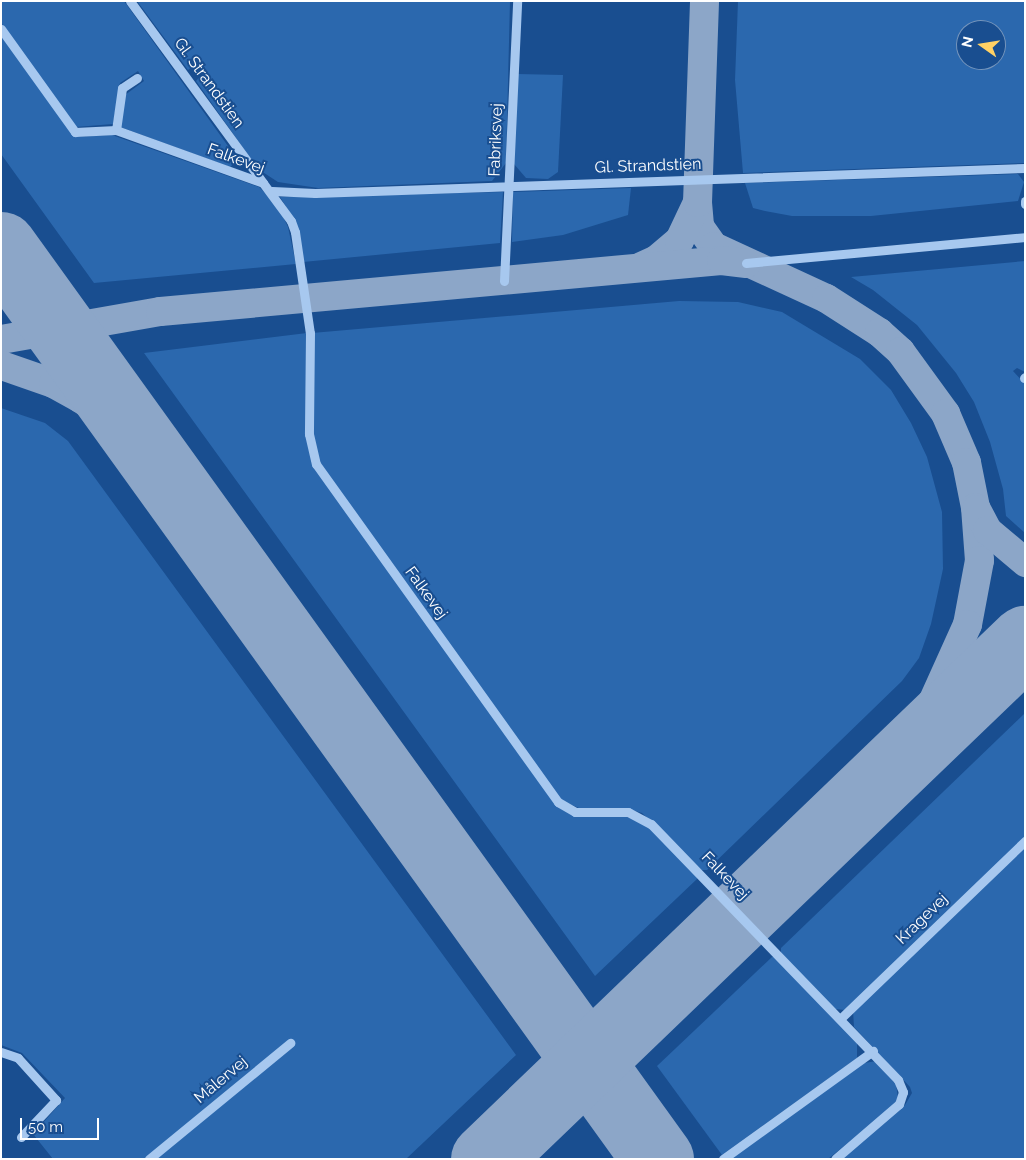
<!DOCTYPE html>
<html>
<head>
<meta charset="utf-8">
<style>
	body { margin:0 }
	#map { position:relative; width:1026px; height:1160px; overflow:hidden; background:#194e90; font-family:Raleway,sans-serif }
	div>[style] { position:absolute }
	.green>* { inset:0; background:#2b68ae }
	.taxiway>* { height:29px; margin:-14.5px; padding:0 14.5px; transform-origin:14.5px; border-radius:14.5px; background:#8ca6c8 }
	.runway>* { height:71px; margin:-35.5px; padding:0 35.5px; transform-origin:35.5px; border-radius:35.5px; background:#8ca6c8 }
	.minor>* { height:9px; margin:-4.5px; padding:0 4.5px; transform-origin:4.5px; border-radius:4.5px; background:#a7c8ef }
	span { translate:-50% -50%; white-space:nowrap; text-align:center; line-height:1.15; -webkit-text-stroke:4px #194e90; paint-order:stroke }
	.street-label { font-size:16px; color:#fff }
	.frame { position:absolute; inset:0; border:2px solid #fff; pointer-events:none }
	.north { position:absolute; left:956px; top:20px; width:50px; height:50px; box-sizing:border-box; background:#194e90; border:1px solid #7595bc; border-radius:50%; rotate:283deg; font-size:14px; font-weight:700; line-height:20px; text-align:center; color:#fff }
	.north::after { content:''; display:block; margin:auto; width:18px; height:22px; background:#ffd165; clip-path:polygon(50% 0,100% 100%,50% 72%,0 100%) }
	.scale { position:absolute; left:20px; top:1118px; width:79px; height:22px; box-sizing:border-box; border:2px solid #fff; border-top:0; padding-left:6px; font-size:15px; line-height:18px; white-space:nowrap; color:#fff; -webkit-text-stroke:4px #194e90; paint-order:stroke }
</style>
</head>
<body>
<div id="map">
	<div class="green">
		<i style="clip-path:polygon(1px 1px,124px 1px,238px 160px,230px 167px,120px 127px,125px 95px,144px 81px,138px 71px,120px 83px,113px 124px,76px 127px,1px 23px)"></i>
		<i style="clip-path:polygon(137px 1px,510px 1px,506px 163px,492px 181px,318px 188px,278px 182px,258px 169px,196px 81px,206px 70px,199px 61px,188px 70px)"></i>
		<i style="clip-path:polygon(evenodd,738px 1px,1025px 1px,1025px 163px,743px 173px,735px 80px,738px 1px,966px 30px,996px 30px,996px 60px,966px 60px,966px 30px)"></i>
		<i style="clip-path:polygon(1px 33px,75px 137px,112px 135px,259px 187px,277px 204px,288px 227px,296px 264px,94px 283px,1px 154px)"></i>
		<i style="clip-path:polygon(517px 74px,563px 75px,558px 172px,548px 179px,526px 178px,514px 164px)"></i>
		<i style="clip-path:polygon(1018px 174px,1024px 182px,1018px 201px,871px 216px,792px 216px,765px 211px,753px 208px,745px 183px)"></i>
		<i style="clip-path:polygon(631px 188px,628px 215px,563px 235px,512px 242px,513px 192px)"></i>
		<i style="clip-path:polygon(503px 192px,500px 243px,303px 262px,293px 218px,280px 197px)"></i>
		<i style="clip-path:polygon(1025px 261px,1025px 372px,1017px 368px,1013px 371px,1025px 384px,1025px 533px,1006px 516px,1003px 489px,990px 442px,974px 402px,956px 373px,917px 325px,873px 290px,851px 277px)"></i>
		<i style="clip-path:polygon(679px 301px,738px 302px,782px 312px,860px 359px,891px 390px,911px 423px,927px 457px,942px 512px,943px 569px,931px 624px,919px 658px,902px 681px,707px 870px,701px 870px,642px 813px,625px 808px,581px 809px,561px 800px,325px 473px,313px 446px,312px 333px)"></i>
		<i style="clip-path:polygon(307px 333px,309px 452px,542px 785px,576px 816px,621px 815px,643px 822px,696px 873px,697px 879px,595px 976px,144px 353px)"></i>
		<i style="clip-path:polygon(1px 408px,45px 423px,68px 441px,516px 1055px,406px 1159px,53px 1159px,33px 1134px,65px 1098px,22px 1053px,1px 1045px)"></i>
		<i style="clip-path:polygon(1025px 713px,1025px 838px,845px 1010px,835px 1009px,781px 953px,781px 948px)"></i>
		<i style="clip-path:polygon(1025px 846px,1025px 1159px,841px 1159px,905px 1105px,912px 1093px,910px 1087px,854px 1027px,853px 1010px)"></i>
		<i style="clip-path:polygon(772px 957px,777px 957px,857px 1041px,857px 1058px,722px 1155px,657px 1066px)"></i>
		<i style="clip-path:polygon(877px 1061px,896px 1084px,898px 1098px,895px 1105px,828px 1159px,729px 1159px,864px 1063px)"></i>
	</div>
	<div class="taxiway">
		<i style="left:697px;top:202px;width:24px;rotate:85deg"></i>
		<i style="left:699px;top:226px;width:24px;rotate:55deg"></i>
		<i style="left:713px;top:246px;width:124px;rotate:24.7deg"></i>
		<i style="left:826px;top:298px;width:63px;rotate:32.7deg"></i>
		<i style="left:879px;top:332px;width:28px;rotate:42deg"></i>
		<i style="left:900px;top:351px;width:77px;rotate:54deg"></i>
		<i style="left:945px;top:413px;width:53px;rotate:66.8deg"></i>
		<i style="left:966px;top:462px;width:46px;rotate:78.7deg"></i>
		<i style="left:975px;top:507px;width:53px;rotate:85.7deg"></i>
		<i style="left:979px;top:560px;width:65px;rotate:100.6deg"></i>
		<i style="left:967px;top:624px;width:92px;rotate:114.3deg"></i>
		<i style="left:929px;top:708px;width:95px;rotate:125.5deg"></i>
		<i style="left:641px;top:266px;width:17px;rotate:-25deg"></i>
		<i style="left:656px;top:259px;width:30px;rotate:-40deg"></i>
		<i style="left:679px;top:240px;width:42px;rotate:-64.7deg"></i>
		<i style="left:697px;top:202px;width:201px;rotate:-88deg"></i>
		<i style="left:1px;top:339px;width:161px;rotate:-10deg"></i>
		<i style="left:160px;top:311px;width:563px;rotate:-5.19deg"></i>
		<i style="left:721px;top:260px;width:25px;rotate:7deg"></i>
		<i style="left:1px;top:365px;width:55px;rotate:19.1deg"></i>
		<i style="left:53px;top:383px;width:31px;rotate:29deg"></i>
		<i style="left:80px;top:398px;width:31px;rotate:33deg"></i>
		<i style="left:106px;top:415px;width:61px;rotate:42.3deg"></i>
		<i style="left:976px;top:509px;width:24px;rotate:62deg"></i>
		<i style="left:987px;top:530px;width:50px;rotate:40.1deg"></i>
	</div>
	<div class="runway">
		<i style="left:1px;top:247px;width:1124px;rotate:54.23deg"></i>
		<i style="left:486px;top:1159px;width:748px;rotate:-43.86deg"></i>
	</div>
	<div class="minor">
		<i style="left:130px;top:1px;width:225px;rotate:53.8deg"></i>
		<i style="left:1px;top:29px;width:127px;rotate:54.3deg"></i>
		<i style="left:75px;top:132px;width:41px;rotate:-2.8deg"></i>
		<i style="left:137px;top:78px;width:18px;rotate:146deg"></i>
		<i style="left:122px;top:88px;width:42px;rotate:98.1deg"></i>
		<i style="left:116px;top:130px;width:156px;rotate:19.8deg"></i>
		<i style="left:263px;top:183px;width:47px;rotate:53.6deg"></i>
		<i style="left:291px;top:221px;width:12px;rotate:70deg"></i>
		<i style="left:295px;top:232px;width:102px;rotate:81.6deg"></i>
		<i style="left:310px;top:333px;width:101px;rotate:90.6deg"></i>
		<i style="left:309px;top:434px;width:31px;rotate:77deg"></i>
		<i style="left:316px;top:464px;width:416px;rotate:54.4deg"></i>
		<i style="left:558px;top:802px;width:20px;rotate:30deg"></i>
		<i style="left:575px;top:812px;width:53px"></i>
		<i style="left:628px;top:812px;width:26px;rotate:28deg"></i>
		<i style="left:651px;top:824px;width:356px;rotate:46deg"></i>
		<i style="left:898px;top:1080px;width:13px;rotate:67deg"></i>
		<i style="left:903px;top:1092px;width:13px;rotate:108deg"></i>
		<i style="left:899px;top:1104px;width:84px;rotate:139.3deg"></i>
		<i style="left:272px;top:191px;width:43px;rotate:2.7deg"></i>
		<i style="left:315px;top:193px;width:710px;rotate:-2.02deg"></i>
		<i style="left:1025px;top:201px;width:3px;rotate:90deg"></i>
		<i style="left:746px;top:263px;width:280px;rotate:-5.3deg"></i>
		<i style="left:504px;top:281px;width:280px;rotate:-87.3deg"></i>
		<i style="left:1024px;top:378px;width:1px;rotate:-45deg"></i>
		<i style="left:840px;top:1019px;width:257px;rotate:-43.9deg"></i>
		<i style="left:1px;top:1052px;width:18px;rotate:19deg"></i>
		<i style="left:18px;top:1058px;width:57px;rotate:47.9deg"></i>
		<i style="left:56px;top:1100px;width:51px;rotate:133.4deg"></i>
		<i style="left:149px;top:1159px;width:183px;rotate:-39.4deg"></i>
		<i style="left:723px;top:1159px;width:185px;rotate:-35.8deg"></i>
	</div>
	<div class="street-label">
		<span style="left:209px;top:83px;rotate:54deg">Gl. Strandstien</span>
		<span style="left:496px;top:140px;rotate:-88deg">Fabriksvej</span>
		<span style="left:236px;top:159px;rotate:20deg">Falkevej</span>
		<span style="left:648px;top:166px;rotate:-2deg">Gl. Strandstien</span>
		<span style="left:426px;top:593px;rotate:54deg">Falkevej</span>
		<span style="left:725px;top:876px;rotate:46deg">Falkevej</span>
		<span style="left:922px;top:919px;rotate:-44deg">Kragevej</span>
		<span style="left:221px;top:1080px;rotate:-40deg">Målervej</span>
	</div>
	<div class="frame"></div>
	<div class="north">N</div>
	<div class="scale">50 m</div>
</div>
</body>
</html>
